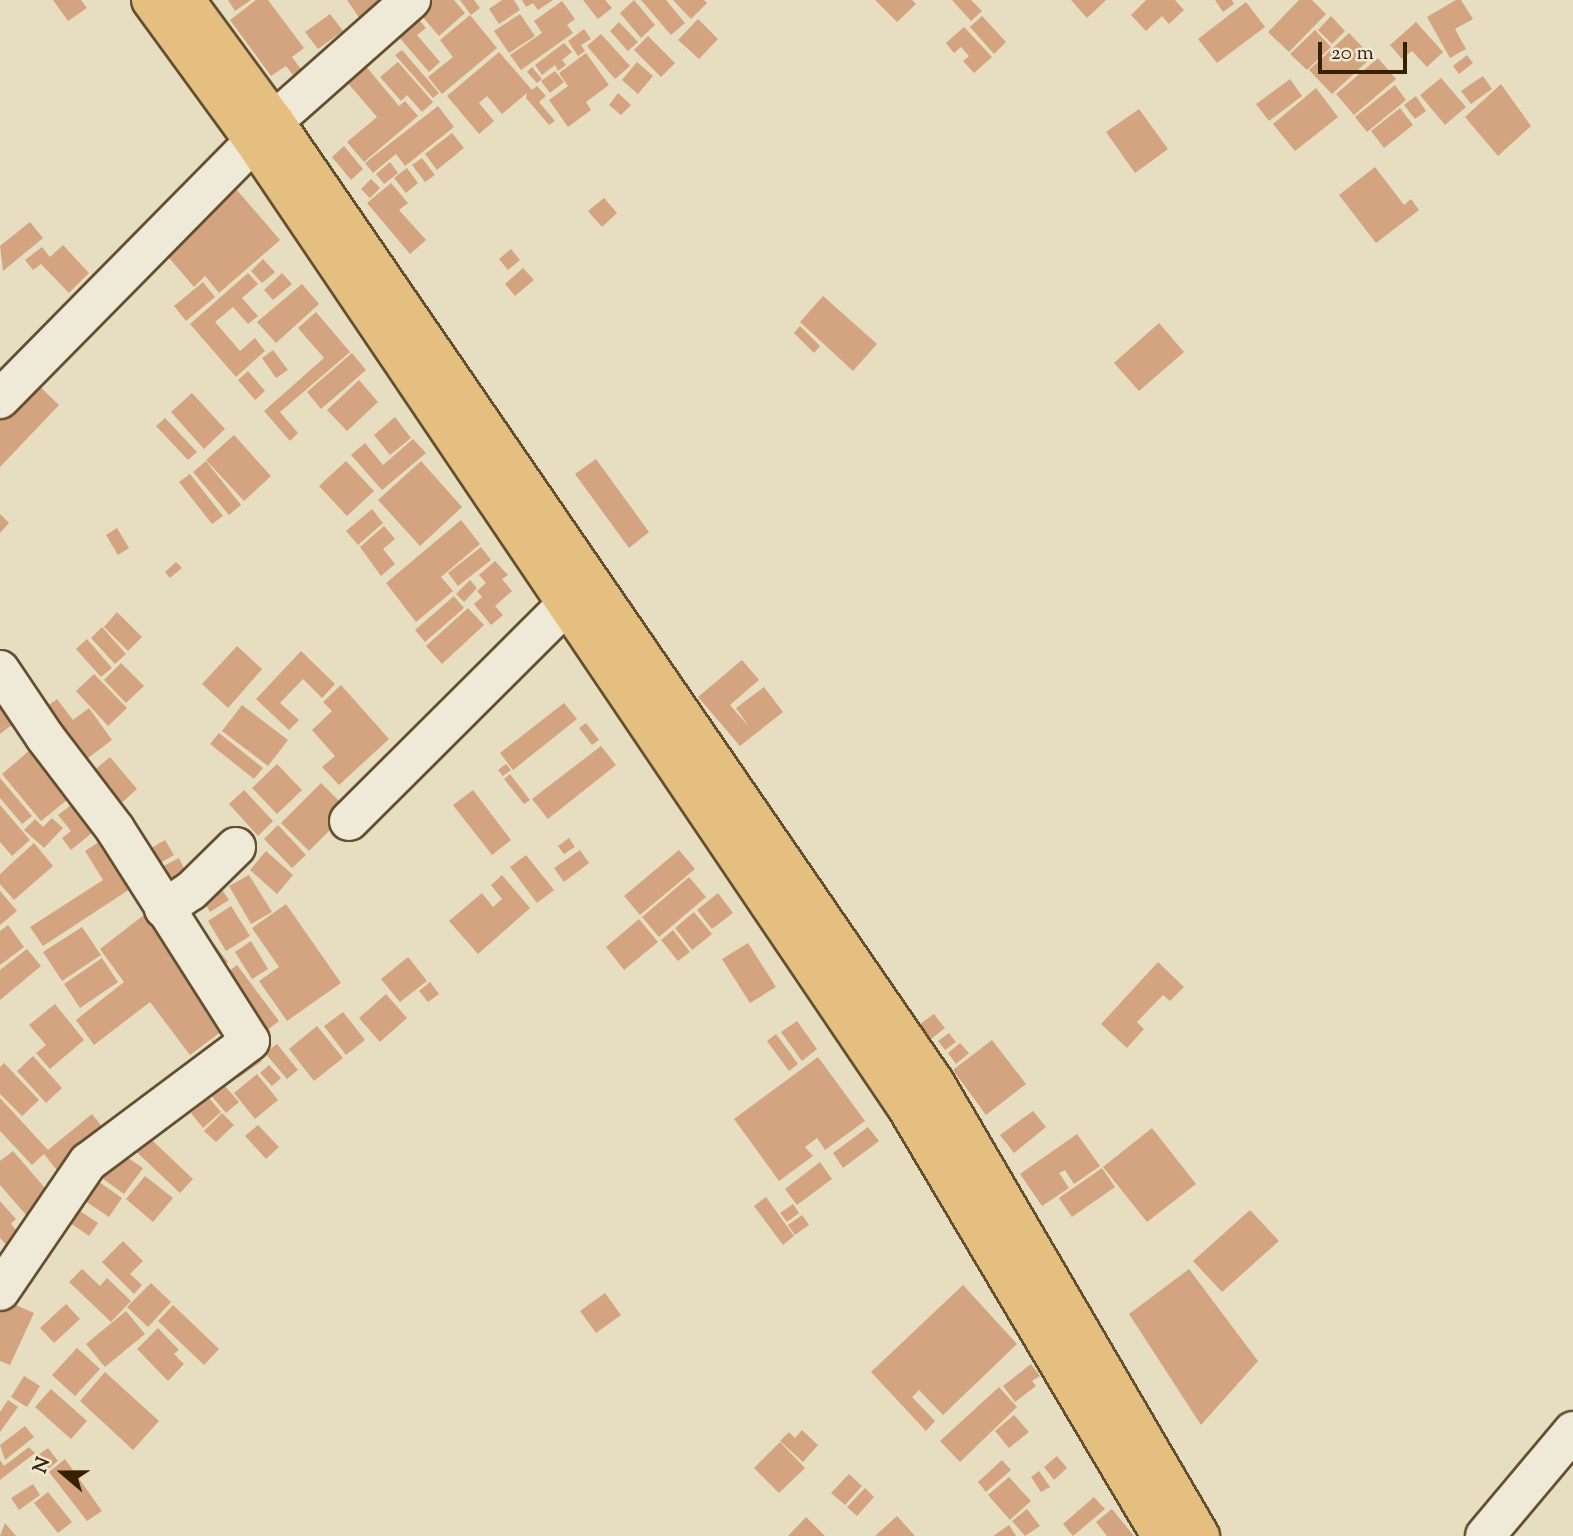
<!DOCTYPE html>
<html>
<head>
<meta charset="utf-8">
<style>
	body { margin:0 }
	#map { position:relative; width:1573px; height:1536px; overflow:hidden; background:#e7dec1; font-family:"Sorts Mill Goudy",serif }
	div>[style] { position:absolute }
	.building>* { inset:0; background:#d3a47f }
	.roads { filter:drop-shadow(2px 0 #645030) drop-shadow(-2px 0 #645030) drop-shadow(0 2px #645030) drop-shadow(0 -2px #645030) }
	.minor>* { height:38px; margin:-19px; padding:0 19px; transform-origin:19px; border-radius:19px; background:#efead7 }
	.major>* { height:38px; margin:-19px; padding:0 19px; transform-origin:19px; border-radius:19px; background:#e4bf80 }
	span { translate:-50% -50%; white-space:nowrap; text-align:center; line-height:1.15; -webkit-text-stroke:7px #efead7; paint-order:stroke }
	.north { position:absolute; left:28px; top:1438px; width:70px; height:70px; -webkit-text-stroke:5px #efead7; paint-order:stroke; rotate:290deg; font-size:19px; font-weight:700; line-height:28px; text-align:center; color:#382100 }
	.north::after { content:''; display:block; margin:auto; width:24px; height:32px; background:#382100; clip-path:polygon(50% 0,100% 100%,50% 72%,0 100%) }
	.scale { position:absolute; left:1318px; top:42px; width:89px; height:32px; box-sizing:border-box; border:4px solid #382100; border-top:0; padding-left:9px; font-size:21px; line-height:24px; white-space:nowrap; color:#382100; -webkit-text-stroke:5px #efead7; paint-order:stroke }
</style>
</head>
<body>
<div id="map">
	<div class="building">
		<i style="clip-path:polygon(53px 0,81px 0,87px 8px,68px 21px)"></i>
		<i style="clip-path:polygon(228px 0,251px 0,235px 11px)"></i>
		<i style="clip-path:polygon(256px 0,268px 0,304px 48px,292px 57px,301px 69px,293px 75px,286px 66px,271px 76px,230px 20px)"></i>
		<i style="clip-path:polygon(347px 0,400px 0,364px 25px)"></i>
		<i style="clip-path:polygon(424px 0,454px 0,465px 13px,439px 36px,415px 8px)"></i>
		<i style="clip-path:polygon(460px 0,474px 0,480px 8px,471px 15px)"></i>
		<i style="clip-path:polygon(502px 0,514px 0,520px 10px,499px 24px,489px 9px)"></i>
		<i style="clip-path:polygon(522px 0,553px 0,538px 10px,533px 3px,526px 7px)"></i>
		<i style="clip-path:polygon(583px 0,605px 0,612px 8px,598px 19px)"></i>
		<i style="clip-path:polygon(634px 0,655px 25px,641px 38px,620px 13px)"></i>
		<i style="clip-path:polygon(641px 0,666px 0,685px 23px,671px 35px)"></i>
		<i style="clip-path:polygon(673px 0,704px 0,707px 3px,691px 19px)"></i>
		<i style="clip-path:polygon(875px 0,912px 0,916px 4px,897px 22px)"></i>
		<i style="clip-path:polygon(952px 0,971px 0,982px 11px,971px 21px)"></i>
		<i style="clip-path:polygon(1071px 0,1106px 0,1087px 18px)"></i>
		<i style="clip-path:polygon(1146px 0,1175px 0,1184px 10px,1169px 24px,1162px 16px,1146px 31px,1131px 15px)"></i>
		<i style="clip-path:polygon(1215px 0,1232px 0,1234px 4px,1223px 12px)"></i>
		<i style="clip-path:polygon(1299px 0,1312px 0,1326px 14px,1289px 52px,1268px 32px)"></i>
		<i style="clip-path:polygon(1456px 0,1461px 0,1473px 19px,1455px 29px,1466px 49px,1450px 58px,1427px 17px)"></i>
		<i style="clip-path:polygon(562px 1px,575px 19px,567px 25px,573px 33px,521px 70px,510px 55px,542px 33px,534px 21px)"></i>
		<i style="clip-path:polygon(1246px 2px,1265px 27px,1217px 63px,1198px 39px)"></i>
		<i style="clip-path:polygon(412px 12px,426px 28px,417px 35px,440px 62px,429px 72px,392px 29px)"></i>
		<i style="clip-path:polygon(330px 14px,343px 31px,318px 49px,305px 32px)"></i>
		<i style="clip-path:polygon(520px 14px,535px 36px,509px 53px,494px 31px)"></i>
		<i style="clip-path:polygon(470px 15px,497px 48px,442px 94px,428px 77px,453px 57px,440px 40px)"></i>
		<i style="clip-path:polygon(982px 16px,1006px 42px,994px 54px,970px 27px)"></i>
		<i style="clip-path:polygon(1331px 16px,1345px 31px,1332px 44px,1318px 30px)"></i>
		<i style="clip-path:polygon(698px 19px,718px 39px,699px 59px,678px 40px)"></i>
		<i style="clip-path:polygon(619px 22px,638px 42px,628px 51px,610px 31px)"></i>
		<i style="clip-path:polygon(1416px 22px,1443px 52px,1427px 67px,1412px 51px,1402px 59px,1390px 45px)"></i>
		<i style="clip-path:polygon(964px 27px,992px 57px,974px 73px,963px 61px,969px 56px,961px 47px,954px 53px,946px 43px)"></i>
		<i style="clip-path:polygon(584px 29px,591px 39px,581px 45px,585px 51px,578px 56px,568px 41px)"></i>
		<i style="clip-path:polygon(1315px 30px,1331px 47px,1307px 70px,1290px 54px)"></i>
		<i style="clip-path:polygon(1349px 33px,1372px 57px,1332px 94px,1309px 70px)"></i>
		<i style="clip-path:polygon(601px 34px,630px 66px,615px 79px,587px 46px)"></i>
		<i style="clip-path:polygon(648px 36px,675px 63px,661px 77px,634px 50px)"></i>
		<i style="clip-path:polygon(564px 43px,572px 52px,562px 60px,566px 65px,558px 71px,555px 65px,542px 75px,535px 65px)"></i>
		<i style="clip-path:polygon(402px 50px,439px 93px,433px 98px,395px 55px)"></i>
		<i style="clip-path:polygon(499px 52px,532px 90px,537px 86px,546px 96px,539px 102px,555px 121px,549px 125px,526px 98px,527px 93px,502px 114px,487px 96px,479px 103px,494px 121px,479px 134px,447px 96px)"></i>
		<i style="clip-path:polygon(586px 53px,609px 85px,586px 102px,591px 110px,568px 127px,549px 100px,568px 86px,559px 73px)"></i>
		<i style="clip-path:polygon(1467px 55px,1473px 63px,1459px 74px,1453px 66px)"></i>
		<i style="clip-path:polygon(359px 58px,399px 106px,405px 101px,418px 116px,364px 162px,347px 142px,377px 117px,340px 74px)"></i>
		<i style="clip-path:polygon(1378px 58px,1396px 79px,1354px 115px,1336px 94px)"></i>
		<i style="clip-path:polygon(398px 62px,433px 102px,422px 112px,407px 95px,401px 101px,380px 77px)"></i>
		<i style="clip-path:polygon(637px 62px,653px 76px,638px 94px,622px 80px)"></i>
		<i style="clip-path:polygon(532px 67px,542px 79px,537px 83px,527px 72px)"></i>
		<i style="clip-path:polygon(555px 71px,564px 82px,550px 93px,541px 81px)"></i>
		<i style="clip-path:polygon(1483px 76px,1492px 89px,1471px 104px,1461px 91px)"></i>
		<i style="clip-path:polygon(1441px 78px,1466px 107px,1445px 125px,1420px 95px)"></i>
		<i style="clip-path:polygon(1290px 79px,1302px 96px,1269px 121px,1256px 104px)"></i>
		<i style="clip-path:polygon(1501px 84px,1531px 126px,1498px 156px,1465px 117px)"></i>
		<i style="clip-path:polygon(1395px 85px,1406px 100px,1367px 132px,1355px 117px)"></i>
		<i style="clip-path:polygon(1316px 88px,1338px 117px,1295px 151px,1273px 124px)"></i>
		<i style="clip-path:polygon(618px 93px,631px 105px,621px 115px,609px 105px)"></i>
		<i style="clip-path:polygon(1416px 96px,1426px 111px,1415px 119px,1404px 105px)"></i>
		<i style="clip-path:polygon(438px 106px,454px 127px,405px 166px,396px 154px,373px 173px,365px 163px)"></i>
		<i style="clip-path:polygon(1400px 108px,1413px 125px,1384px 148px,1371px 131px)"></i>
		<i style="clip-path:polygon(1139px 109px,1168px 149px,1135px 173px,1106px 132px)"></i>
		<i style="clip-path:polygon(452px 133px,464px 148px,437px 170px,425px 154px)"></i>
		<i style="clip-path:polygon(344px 146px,363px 169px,351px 180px,332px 157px)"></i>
		<i style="clip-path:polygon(422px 158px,435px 175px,425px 182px,412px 165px)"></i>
		<i style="clip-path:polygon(390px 162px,398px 173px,384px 184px,376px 174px)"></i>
		<i style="clip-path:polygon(1375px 167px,1404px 205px,1411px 199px,1419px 210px,1376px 243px,1339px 195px)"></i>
		<i style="clip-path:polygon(407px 168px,418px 183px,406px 193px,394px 178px)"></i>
		<i style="clip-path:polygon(371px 179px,380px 188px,370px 198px,361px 189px)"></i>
		<i style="clip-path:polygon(230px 182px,280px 240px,219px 293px,205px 276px,194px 287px,158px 245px)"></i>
		<i style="clip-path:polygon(391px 183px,408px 203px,399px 210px,426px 240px,410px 254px,367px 203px)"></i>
		<i style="clip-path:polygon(604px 198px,617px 213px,602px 227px,588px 211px)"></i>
		<i style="clip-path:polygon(30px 222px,43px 238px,3px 271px,0 246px)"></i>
		<i style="clip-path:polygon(63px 245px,89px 273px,69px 293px,41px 264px,33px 270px,25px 260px,42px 247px,50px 257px)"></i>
		<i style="clip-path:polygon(511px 249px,520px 260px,508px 270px,499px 259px)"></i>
		<i style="clip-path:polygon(263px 259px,275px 272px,262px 283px,251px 271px)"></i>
		<i style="clip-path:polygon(523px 268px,534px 280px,515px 296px,505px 284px)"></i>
		<i style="clip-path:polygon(248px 273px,258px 284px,242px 298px,258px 316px,248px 324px,233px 307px,215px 322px,240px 351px,255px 338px,265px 351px,236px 377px,190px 324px)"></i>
		<i style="clip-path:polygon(282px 273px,292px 284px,273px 300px,264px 290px)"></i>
		<i style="clip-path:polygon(203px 282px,215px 297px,186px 321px,174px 306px)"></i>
		<i style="clip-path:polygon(302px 284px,319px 304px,276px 343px,257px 322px)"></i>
		<i style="clip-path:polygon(823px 296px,877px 344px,853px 371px,800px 322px)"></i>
		<i style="clip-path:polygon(316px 312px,350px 352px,280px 412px,298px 433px,290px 441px,264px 411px,324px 358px,298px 328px)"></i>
		<i style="clip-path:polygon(1159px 323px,1184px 352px,1139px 391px,1114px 363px)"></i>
		<i style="clip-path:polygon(800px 326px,820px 346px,814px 353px,794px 333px)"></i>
		<i style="clip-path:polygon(273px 350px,288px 370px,276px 378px,262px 358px)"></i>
		<i style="clip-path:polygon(352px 353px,366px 370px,321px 409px,307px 392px)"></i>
		<i style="clip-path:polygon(248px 371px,265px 391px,255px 400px,238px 380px)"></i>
		<i style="clip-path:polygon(32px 379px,59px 405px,0 467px,0 413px)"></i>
		<i style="clip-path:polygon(359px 380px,378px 402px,347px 431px,327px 410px)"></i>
		<i style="clip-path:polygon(192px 393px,225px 429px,204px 449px,171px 412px)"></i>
		<i style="clip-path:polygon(395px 417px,411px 438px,390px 455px,374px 435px)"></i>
		<i style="clip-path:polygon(165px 418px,197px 452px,188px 460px,156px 426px)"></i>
		<i style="clip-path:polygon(234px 435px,271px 476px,244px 501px,206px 460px)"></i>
		<i style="clip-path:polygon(413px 439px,426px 453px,382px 490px,351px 455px,365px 443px,383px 465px)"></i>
		<i style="clip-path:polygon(596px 459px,649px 532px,629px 548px,575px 474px)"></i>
		<i style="clip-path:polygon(206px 461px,241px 505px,229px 515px,193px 472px)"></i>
		<i style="clip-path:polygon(346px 461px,374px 491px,347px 516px,319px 486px)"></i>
		<i style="clip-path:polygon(421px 461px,462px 507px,420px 546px,378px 500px)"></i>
		<i style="clip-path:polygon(190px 474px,223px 516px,212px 524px,179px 482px)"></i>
		<i style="clip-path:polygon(372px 509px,383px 523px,358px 545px,346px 531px)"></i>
		<i style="clip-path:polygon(0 514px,9px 523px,0 533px)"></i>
		<i style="clip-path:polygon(461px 520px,480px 544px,441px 577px,453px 591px,416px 622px,386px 583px)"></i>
		<i style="clip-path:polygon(384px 526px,395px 539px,383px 549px,395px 564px,381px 576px,360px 547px)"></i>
		<i style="clip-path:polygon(117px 528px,129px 548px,118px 555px,106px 535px)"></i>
		<i style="clip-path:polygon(481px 547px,491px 560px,458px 586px,448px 573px)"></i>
		<i style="clip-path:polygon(495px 561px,508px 575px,502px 579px,512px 591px,495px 606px,503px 615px,491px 625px,474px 604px,482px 597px,477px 591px,486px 583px,479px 575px)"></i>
		<i style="clip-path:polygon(176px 562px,182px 568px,170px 578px,165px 572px)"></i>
		<i style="clip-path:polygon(470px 580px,477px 588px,464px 602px,456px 594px)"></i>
		<i style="clip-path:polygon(454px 596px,464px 608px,425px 642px,415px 630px)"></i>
		<i style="clip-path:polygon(468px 608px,484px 625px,442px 664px,426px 646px)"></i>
		<i style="clip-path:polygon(117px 612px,142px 637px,128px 651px,104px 627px)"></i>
		<i style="clip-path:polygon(102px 627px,126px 654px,115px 664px,91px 638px)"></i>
		<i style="clip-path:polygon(87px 639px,112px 668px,101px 677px,76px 649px)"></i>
		<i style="clip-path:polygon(237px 646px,262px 669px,228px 708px,202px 684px)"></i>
		<i style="clip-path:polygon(301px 651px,335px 684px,322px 698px,303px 679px,280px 703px,299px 720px,289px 730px,256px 699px)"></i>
		<i style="clip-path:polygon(742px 660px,759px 680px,730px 705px,749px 727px,736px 708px,764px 687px,783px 712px,740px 746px,698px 697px)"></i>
		<i style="clip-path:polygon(121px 663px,144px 686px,126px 703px,104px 680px)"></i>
		<i style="clip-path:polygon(94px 674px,127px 708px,108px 726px,76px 691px)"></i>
		<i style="clip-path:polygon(0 679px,26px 714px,0 734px)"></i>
		<i style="clip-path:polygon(341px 685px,389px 739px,339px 785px,322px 767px,335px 756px,312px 730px,332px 711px,323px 702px)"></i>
		<i style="clip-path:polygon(57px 699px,73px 720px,89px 708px,112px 740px,80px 764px,42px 710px)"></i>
		<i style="clip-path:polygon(564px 703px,577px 719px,513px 770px,500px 753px)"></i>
		<i style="clip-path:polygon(242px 705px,288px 740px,268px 766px,222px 731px)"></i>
		<i style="clip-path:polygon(586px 723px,599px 740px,592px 745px,579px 728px)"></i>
		<i style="clip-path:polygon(219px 733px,263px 768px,254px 779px,210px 744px)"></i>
		<i style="clip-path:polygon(38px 743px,78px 791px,41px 821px,2px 774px)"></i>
		<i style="clip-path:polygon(601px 746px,616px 765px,548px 819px,532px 799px)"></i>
		<i style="clip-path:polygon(110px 757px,137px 789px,118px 806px,90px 774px)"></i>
		<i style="clip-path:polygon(277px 764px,302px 790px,277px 814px,252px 788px)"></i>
		<i style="clip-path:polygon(506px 764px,511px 770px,503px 776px,498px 770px)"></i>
		<i style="clip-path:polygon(510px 774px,530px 800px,524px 804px,504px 779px)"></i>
		<i style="clip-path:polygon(0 778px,32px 816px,22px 824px,0 798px)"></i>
		<i style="clip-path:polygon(321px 783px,349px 811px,309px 851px,281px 823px)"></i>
		<i style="clip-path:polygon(244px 790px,273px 821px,258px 836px,229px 804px)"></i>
		<i style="clip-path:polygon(473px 790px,511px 840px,492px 855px,453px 805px)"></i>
		<i style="clip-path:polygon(83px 796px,104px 823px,71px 850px,62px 838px,71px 831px,58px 815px)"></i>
		<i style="clip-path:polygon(0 805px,30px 840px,12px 856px,0 842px)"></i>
		<i style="clip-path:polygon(52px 818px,63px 828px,44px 848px,24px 830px,35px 819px,43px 827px)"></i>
		<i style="clip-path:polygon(278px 825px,306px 855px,292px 868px,264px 839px)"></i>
		<i style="clip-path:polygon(569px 838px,575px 847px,564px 854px,558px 846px)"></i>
		<i style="clip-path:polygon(103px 839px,133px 887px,43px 946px,30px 927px,103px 880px,85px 851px)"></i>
		<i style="clip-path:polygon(165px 840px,174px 855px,150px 869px,141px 854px)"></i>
		<i style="clip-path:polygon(34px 843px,53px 866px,14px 900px,0 884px,0 874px)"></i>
		<i style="clip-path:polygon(580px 850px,589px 863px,564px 882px,554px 868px)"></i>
		<i style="clip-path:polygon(679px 850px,695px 869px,640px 915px,624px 896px)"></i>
		<i style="clip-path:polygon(266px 851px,293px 875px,277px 894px,250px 870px)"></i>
		<i style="clip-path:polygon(526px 855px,554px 890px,537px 903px,510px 867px)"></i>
		<i style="clip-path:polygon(179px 858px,192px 884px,164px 897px,152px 872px)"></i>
		<i style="clip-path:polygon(249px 875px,272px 912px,251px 924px,229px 886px)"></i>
		<i style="clip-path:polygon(502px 875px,530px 908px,478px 954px,449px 921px,482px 893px,493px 907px,502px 899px,491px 885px)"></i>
		<i style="clip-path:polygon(689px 877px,706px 897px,659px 937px,642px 917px)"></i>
		<i style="clip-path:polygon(214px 878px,229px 900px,210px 912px,196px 889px)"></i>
		<i style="clip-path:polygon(0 891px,17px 911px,0 925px)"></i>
		<i style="clip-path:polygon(718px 893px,733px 913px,712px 929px,697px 910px)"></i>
		<i style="clip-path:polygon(286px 904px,341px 983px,287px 1021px,259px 981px,279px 967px,252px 928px)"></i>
		<i style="clip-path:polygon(231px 906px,250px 936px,226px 951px,208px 921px)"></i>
		<i style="clip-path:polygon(149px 911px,234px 1022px,190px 1055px,150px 1002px,94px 1045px,76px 1020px,124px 982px,100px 949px)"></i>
		<i style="clip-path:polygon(694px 912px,712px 934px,692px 950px,675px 928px)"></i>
		<i style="clip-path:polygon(639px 919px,658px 942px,624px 970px,606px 947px)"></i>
		<i style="clip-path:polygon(8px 925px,24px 947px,0 965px,0 931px)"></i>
		<i style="clip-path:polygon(82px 927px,101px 955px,62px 981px,43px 952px)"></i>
		<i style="clip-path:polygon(673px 930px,690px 952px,678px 961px,661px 940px)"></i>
		<i style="clip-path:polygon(251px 941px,268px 969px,252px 979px,235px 952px)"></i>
		<i style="clip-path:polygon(213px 943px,228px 962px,215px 972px,201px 953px)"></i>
		<i style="clip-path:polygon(748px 943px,776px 987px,750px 1003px,722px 959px)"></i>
		<i style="clip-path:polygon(27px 949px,41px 966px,0 1000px,0 970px)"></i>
		<i style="clip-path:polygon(408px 957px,427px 981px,400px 1002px,381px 979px)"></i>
		<i style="clip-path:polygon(102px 958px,118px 982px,80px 1008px,64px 984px)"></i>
		<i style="clip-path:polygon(1158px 962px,1184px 987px,1170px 1001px,1163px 995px,1137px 1022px,1144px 1029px,1127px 1048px,1101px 1024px)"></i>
		<i style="clip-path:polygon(237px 965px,279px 1021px,258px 1037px,216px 981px)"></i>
		<i style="clip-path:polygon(430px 982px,439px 994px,428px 1002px,419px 991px)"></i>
		<i style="clip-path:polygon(386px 994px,407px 1018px,380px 1042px,359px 1018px)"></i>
		<i style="clip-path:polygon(55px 1004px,84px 1040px,50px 1069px,36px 1053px,46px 1045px,29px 1025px)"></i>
		<i style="clip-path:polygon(343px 1012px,365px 1040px,346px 1055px,324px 1026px)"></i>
		<i style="clip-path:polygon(934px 1014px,945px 1028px,931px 1039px,920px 1024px)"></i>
		<i style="clip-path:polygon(797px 1021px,817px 1049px,802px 1061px,781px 1032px)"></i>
		<i style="clip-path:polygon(317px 1026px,343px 1058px,314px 1081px,289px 1049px)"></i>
		<i style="clip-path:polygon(949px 1033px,956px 1042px,945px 1050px,938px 1041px)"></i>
		<i style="clip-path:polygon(776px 1034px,798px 1064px,789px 1071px,767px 1041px)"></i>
		<i style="clip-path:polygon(992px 1040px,1026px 1084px,986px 1115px,953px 1070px)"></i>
		<i style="clip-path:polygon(960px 1043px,969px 1053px,956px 1064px,948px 1053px)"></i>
		<i style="clip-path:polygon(277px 1044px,298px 1070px,287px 1079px,265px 1053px)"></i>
		<i style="clip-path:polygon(254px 1049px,262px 1061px,238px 1078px,230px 1065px)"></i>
		<i style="clip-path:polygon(33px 1056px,62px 1088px,46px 1103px,17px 1071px)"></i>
		<i style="clip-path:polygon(818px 1057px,865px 1121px,825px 1150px,817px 1138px,805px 1147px,813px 1156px,779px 1181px,734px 1119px)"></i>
		<i style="clip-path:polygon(4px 1063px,39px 1100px,22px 1116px,0 1094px,0 1067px)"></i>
		<i style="clip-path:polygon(269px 1065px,281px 1078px,272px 1086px,260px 1073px)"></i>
		<i style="clip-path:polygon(257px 1074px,278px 1100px,255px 1119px,234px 1093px)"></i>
		<i style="clip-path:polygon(216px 1076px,239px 1102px,226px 1113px,204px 1087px)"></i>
		<i style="clip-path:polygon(0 1098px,48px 1150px,92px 1114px,111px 1138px,63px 1178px,44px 1154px,32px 1165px,0 1131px)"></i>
		<i style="clip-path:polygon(209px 1098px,221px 1112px,203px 1128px,191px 1113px)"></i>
		<i style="clip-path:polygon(1033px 1111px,1046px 1127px,1014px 1153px,1000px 1135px)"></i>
		<i style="clip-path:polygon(222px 1113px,234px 1125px,216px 1142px,204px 1131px)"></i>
		<i style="clip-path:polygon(258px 1125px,279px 1147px,266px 1159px,245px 1136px)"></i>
		<i style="clip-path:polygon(137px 1126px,193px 1179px,180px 1193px,124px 1140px)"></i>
		<i style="clip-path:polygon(868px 1127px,879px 1141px,843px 1168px,833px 1153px)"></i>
		<i style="clip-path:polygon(1152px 1128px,1196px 1184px,1147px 1222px,1103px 1167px)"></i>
		<i style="clip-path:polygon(1077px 1134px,1100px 1166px,1074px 1184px,1065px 1170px,1059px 1173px,1069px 1188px,1042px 1206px,1020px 1174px)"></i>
		<i style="clip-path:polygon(13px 1151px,58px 1203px,34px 1224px,0 1185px,0 1161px)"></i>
		<i style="clip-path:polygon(119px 1152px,143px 1168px,124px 1194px,91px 1170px)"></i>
		<i style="clip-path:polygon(820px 1162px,832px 1179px,797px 1205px,785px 1189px)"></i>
		<i style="clip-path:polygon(1102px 1168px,1115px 1187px,1072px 1217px,1059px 1198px)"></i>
		<i style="clip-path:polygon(86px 1173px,122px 1198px,109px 1217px,73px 1193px)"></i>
		<i style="clip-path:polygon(145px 1176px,173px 1198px,153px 1222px,126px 1199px)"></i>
		<i style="clip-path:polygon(766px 1197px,794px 1236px,783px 1245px,754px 1206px)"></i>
		<i style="clip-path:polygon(0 1201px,16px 1219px,11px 1224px,22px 1237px,10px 1249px,0 1238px)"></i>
		<i style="clip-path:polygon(68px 1203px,98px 1223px,89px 1236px,60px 1216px)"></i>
		<i style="clip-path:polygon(793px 1204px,799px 1213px,787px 1222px,780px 1213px)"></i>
		<i style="clip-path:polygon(1250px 1210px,1279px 1241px,1222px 1292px,1193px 1261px)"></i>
		<i style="clip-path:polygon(802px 1215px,809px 1225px,795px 1235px,788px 1225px)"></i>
		<i style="clip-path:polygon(123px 1241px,143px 1261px,130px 1274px,142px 1285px,134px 1294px,102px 1262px)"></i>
		<i style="clip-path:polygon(82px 1269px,100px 1286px,107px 1278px,131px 1301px,111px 1322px,69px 1282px)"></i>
		<i style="clip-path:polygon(1189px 1269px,1258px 1361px,1201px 1425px,1129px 1314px)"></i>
		<i style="clip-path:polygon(151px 1283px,171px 1302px,148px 1327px,127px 1307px)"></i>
		<i style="clip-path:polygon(963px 1285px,1017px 1344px,943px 1415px,919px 1390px,912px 1397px,935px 1421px,926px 1431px,871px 1372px)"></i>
		<i style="clip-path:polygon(605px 1293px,621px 1315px,596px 1333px,580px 1311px)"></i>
		<i style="clip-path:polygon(0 1298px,34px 1313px,10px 1365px,0 1361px)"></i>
		<i style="clip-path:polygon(66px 1304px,80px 1319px,54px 1343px,40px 1328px)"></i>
		<i style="clip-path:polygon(173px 1305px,219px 1349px,204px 1365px,158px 1321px)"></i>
		<i style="clip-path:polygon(126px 1311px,145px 1334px,105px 1367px,86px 1344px)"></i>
		<i style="clip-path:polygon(158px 1328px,179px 1350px,174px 1354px,184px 1364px,168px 1381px,137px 1349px)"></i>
		<i style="clip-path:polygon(77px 1348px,100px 1369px,75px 1396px,52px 1375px)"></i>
		<i style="clip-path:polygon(1031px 1364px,1040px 1376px,1032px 1381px,1036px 1386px,1015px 1402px,1003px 1386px)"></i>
		<i style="clip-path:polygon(105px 1372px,159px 1421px,133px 1450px,80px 1401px)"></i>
		<i style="clip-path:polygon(24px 1376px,40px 1386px,27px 1407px,11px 1397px)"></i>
		<i style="clip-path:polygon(999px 1387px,1017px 1407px,960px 1462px,940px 1441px)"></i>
		<i style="clip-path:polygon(51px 1389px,87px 1421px,71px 1439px,35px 1407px)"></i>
		<i style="clip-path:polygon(8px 1400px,18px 1407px,0 1432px,0 1412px)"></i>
		<i style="clip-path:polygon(1014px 1415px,1029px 1432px,1009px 1448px,995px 1431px)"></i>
		<i style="clip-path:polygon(25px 1426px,34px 1437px,5px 1460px,0 1445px)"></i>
		<i style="clip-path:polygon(802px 1430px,818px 1445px,803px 1462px,780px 1441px,789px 1432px,795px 1438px)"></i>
		<i style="clip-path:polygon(780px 1442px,805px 1468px,779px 1493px,754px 1468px)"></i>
		<i style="clip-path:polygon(29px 1447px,35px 1453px,0 1480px,0 1460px,4px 1466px)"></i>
		<i style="clip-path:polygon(48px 1448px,58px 1461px,46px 1471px,35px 1457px)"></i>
		<i style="clip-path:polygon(1057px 1456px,1067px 1468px,1054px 1480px,1044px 1467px)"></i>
		<i style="clip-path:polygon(65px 1459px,102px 1511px,87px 1521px,49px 1472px)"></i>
		<i style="clip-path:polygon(1002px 1460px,1011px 1470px,986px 1492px,978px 1482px)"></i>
		<i style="clip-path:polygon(1039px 1471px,1050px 1487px,1041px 1492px,1031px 1477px)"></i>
		<i style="clip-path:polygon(849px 1474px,862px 1486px,845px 1505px,831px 1493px)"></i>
		<i style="clip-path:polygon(1009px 1477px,1031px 1501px,1010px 1520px,988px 1495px)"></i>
		<i style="clip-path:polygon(33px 1484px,40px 1495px,19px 1510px,11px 1498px)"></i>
		<i style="clip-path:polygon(865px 1488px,874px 1497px,857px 1516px,847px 1507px)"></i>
		<i style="clip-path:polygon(48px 1492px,72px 1522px,58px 1533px,34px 1503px)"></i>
		<i style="clip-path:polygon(1094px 1497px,1105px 1509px,1073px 1536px,1063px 1524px)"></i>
		<i style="clip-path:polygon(1027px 1509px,1040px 1526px,1025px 1536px,1012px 1521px)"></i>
		<i style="clip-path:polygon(1112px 1509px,1134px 1536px,1107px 1536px,1096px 1522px)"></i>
		<i style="clip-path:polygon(897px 1516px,915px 1536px,875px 1536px)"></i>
		<i style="clip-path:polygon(806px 1517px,825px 1536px,788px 1536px)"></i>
		<i style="clip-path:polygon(5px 1523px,16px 1536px,0 1536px)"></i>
		<i style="clip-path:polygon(1009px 1525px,1016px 1536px,993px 1536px)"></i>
	</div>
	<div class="roads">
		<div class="minor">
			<i style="left:0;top:399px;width:390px;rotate:-45.4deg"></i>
			<i style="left:274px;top:121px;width:183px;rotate:-41.5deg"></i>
			<i style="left:0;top:670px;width:81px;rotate:56.1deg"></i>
			<i style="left:45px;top:737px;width:116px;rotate:52.7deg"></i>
			<i style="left:115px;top:829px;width:251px;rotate:57.5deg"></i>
			<i style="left:250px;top:1041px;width:202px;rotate:143.2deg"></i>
			<i style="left:88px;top:1162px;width:156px;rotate:124.3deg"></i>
			<i style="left:349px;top:821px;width:309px;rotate:-44.9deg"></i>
			<i style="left:164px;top:909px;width:32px;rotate:-34deg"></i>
			<i style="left:191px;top:891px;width:63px;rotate:-44.4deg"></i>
			<i style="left:1485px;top:1536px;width:137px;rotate:-50deg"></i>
		</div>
		<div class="major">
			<i style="left:151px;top:0;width:175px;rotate:53.9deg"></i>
			<i style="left:254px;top:141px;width:1165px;rotate:55.96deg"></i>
			<i style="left:906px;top:1106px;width:500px;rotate:59.3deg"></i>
			<i style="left:185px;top:0;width:150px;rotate:53.7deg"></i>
			<i style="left:274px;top:121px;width:1167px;rotate:55.51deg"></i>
			<i style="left:935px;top:1083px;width:525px;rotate:59.67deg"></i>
		</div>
	</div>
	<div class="north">N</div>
	<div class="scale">20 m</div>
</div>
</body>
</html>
